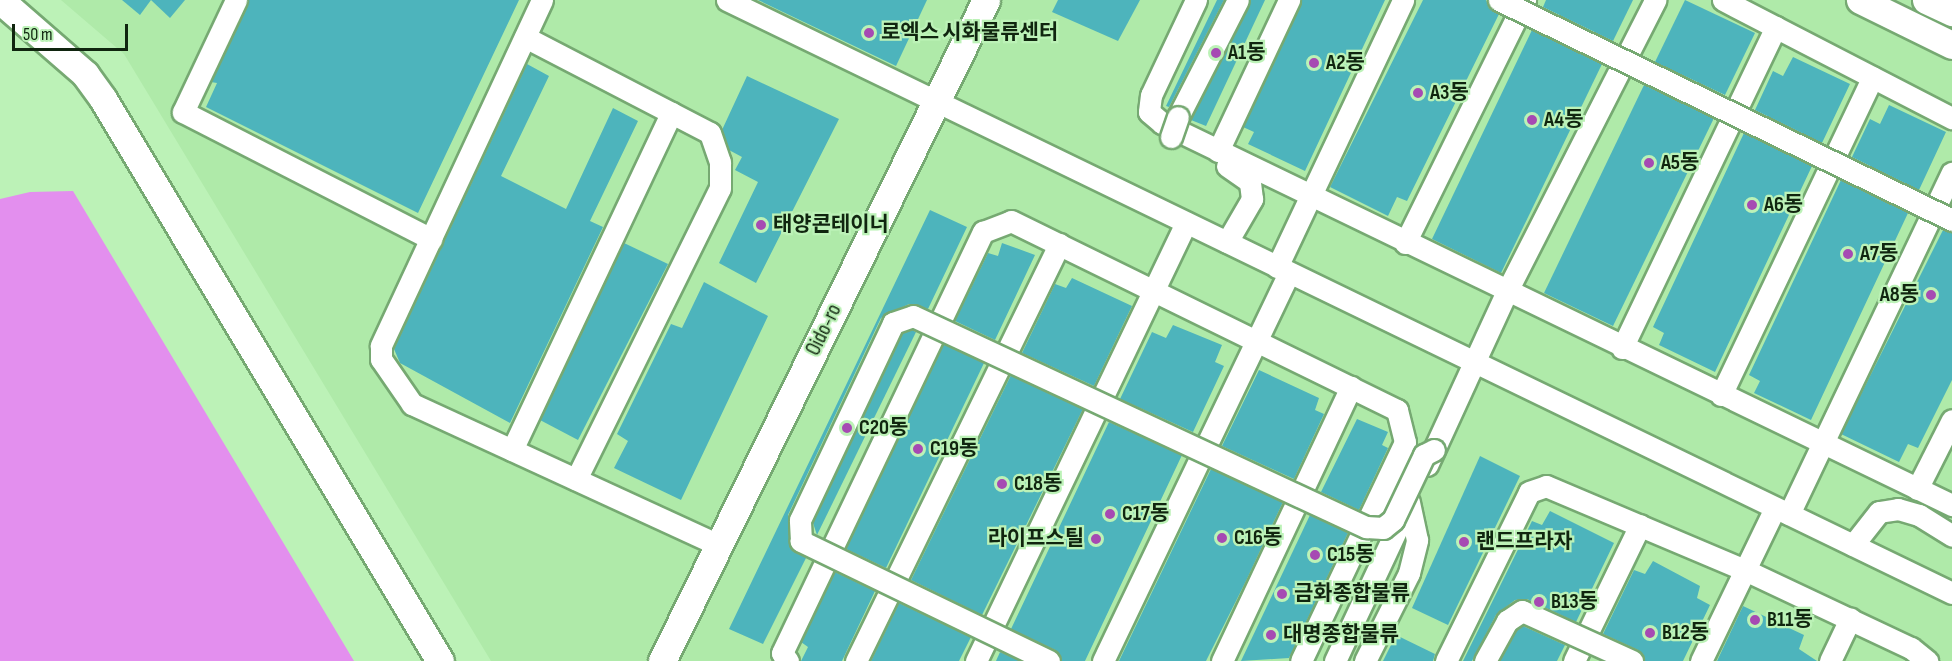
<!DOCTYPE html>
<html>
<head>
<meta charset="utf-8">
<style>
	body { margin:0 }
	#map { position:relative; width:1952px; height:661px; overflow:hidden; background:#bcf2b7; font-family:"Sofia Sans Condensed","Noto Sans KR",sans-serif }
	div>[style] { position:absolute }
	.built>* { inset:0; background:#afeaa9 }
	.water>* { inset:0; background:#e38fee }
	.building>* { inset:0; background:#4db4bc }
	.roads { filter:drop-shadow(2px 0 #76a972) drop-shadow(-2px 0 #76a972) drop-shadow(0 2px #76a972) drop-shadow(0 -2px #76a972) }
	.minor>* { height:21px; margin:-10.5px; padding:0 10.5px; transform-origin:10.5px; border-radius:10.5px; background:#fff }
	.major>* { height:27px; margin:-13.5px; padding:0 13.5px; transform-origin:13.5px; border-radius:13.5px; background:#fff }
	.bridges { filter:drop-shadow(2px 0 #76a972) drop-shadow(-2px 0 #76a972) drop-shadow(0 2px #76a972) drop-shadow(0 -2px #76a972) }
	.minor-bridge>* { height:21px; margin:-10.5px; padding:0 10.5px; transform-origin:10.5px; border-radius:10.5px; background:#fff }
	.dots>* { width:16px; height:16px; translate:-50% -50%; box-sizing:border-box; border:3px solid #bcf2b7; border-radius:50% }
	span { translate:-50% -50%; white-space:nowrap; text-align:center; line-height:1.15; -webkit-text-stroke:4.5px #bcf2b7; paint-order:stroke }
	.poi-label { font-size:21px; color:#10250f; font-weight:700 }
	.left { translate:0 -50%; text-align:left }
	.right { translate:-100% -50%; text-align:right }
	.street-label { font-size:21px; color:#10250f }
	.scale { position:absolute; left:12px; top:24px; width:116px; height:27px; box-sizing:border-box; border:3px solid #10250f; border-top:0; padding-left:8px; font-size:18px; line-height:21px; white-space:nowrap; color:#10250f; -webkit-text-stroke:4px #bcf2b7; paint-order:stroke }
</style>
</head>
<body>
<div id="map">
	<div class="built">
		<i style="clip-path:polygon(61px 0,1952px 0,1952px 661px,491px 661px,124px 54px)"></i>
	</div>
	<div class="water">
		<i style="clip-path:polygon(73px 191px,354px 661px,0 661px,0 199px,30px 192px)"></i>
	</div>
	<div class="building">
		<i style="clip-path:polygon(122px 0,151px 0,140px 15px)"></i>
		<i style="clip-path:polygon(151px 0,185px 0,170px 18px)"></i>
		<i style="clip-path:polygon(249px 0,519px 0,418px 213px,206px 107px,217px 83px,211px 82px)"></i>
		<i style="clip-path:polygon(758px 0,927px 0,896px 66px)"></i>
		<i style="clip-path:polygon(1058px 0,1140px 0,1118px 41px,1052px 12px)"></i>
		<i style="clip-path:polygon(1217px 0,1224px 0,1169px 107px,1166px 106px)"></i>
		<i style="clip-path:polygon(1251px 0,1265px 0,1206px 126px,1191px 120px)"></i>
		<i style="clip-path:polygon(1302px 0,1385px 0,1305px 171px,1248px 144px,1254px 132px,1243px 127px)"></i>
		<i style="clip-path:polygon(1423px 0,1486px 0,1489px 8px,1499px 14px,1407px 201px,1397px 197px,1388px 216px,1330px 187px)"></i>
		<i style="clip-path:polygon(1546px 0,1633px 0,1613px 41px,1543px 7px)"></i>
		<i style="clip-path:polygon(1685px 0,1755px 33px,1725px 95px,1655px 62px)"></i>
		<i style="clip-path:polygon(1532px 30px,1602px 64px,1501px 273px,1432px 239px)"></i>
		<i style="clip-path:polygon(1793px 57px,1850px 84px,1822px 143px,1755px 110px,1773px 71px,1783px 76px)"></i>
		<i style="clip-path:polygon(527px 64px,549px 76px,501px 176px,566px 209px,613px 108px,638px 121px,590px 221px,603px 227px,510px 423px,400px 363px,394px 349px)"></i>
		<i style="clip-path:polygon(747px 76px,839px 119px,756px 283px,719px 263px,758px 182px,735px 170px,742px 157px,729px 150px,722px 130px)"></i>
		<i style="clip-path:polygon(1644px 85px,1714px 118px,1613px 326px,1544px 293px)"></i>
		<i style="clip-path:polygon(1889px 105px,1946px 132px,1919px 190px,1852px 157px,1870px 119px,1880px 124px)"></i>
		<i style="clip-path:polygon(1744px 133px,1812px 166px,1715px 372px,1659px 345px,1664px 333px,1653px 327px)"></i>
		<i style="clip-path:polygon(1841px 180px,1908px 213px,1811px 420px,1754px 393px,1760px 381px,1749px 375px)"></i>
		<i style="clip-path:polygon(930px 210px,967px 227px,928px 309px,909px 304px,881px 318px,788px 515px,790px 547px,806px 558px,763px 644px,729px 629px)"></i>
		<i style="clip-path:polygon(1943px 230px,1952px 233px,1952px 380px,1918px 448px,1908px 444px,1899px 462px,1841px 434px)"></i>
		<i style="clip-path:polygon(624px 243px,668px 264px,578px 440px,540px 420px)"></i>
		<i style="clip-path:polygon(1002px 243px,1035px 255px,995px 340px,955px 321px,988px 253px,998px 256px)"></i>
		<i style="clip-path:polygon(1072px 278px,1132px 306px,1094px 386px,1022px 353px,1055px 284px,1066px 288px)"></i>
		<i style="clip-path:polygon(704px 282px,768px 316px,681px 500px,614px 468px,628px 441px,617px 434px,671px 324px,682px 328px)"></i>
		<i style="clip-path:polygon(1173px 325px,1222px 345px,1215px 362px,1224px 366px,1193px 432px,1120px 399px,1152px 332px,1166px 338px)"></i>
		<i style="clip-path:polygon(912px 330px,916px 332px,817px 535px,813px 523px,902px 333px)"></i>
		<i style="clip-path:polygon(944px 344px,984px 363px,886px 568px,846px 549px)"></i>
		<i style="clip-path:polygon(1259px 370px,1319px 398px,1315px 410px,1324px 414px,1294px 479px,1222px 446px)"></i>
		<i style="clip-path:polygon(1011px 375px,1083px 409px,982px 615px,911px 580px)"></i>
		<i style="clip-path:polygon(1357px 419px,1388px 432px,1382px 445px,1388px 448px,1359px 510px,1321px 492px)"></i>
		<i style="clip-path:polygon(1109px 422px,1182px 455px,1085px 661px,1062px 661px,1055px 650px,1011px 629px)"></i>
		<i style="clip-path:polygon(1480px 456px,1520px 476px,1448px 625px,1412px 608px)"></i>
		<i style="clip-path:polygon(1211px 469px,1283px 502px,1246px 581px,1206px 661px,1119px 661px)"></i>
		<i style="clip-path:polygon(1550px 511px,1614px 543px,1576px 622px,1527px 599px,1515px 600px,1496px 615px,1472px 661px,1463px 661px,1532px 521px,1542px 525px)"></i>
		<i style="clip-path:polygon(1310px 515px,1348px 533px,1289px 658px,1241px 661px)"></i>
		<i style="clip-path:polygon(1653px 561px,1700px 586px,1697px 598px,1710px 605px,1683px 661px,1645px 661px,1638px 650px,1603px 634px,1634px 570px,1645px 574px)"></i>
		<i style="clip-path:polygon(835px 572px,875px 591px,842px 661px,801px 661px,808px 647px,801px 642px)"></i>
		<i style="clip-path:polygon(899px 603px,971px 637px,959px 661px,871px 661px)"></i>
		<i style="clip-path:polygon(1743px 606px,1804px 635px,1799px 649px,1817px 661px,1717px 661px)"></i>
		<i style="clip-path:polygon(1523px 626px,1565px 645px,1557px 661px,1500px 661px,1517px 630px)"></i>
		<i style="clip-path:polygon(1396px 635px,1435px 654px,1433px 661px,1383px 661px)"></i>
		<i style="clip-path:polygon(1000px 652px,1020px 661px,996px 661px)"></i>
	</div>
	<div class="roads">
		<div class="minor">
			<i style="left:236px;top:0;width:124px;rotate:115.3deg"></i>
			<i style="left:183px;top:112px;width:279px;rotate:27.1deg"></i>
			<i style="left:542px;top:0;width:382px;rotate:115deg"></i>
			<i style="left:381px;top:346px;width:13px;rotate:90deg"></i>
			<i style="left:381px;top:359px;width:55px;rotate:55.4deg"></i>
			<i style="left:412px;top:404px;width:338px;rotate:24.7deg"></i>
			<i style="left:727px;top:0;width:1361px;rotate:25.83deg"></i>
			<i style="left:1196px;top:0;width:105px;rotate:115.3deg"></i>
			<i style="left:1151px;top:95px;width:17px;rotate:97deg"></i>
			<i style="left:1149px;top:112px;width:17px;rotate:40deg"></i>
			<i style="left:1162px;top:123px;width:878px;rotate:25.81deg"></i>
			<i style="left:1723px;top:0;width:258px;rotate:27.3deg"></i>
			<i style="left:525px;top:37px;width:208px;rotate:27.4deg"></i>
			<i style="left:710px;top:133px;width:31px;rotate:71deg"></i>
			<i style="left:720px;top:162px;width:26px;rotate:90deg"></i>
			<i style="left:720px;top:188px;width:325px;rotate:116.3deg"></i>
			<i style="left:1178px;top:117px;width:131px;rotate:-62.9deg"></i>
			<i style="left:1218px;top:151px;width:167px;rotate:-64.8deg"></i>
			<i style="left:1227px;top:242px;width:50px;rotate:-59.8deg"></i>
			<i style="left:1252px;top:199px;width:17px;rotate:-97deg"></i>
			<i style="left:1250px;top:182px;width:28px;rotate:-145deg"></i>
			<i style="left:1405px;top:243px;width:271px;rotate:-63.7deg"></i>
			<i style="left:1277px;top:267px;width:295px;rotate:-64.7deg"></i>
			<i style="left:1622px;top:348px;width:356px;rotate:-64.4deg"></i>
			<i style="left:1721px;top:395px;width:352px;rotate:-64.5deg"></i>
			<i style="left:512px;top:450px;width:373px;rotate:-64.7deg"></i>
			<i style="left:1427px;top:465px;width:189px;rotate:-65.3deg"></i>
			<i style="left:1506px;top:293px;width:329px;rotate:-63deg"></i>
			<i style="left:1917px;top:489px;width:77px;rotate:-63.1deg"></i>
			<i style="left:1789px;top:514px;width:378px;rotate:-64.5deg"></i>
			<i style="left:1853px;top:545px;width:42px;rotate:-51.8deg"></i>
			<i style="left:1879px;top:512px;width:19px;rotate:-9deg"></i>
			<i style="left:1898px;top:509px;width:22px;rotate:16deg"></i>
			<i style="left:1919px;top:515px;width:39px;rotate:32deg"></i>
			<i style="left:788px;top:661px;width:10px;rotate:-127deg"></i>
			<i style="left:782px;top:653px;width:467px;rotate:-64.5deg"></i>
			<i style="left:983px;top:232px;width:30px;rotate:-21deg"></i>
			<i style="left:1011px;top:221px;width:430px;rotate:26.1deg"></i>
			<i style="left:1397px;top:410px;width:33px;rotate:76deg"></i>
			<i style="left:1405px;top:442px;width:242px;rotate:115.4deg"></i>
			<i style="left:856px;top:661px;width:464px;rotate:-64deg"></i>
			<i style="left:976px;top:661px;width:486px;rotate:-64.4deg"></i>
			<i style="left:1103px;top:661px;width:430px;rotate:-64.4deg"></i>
			<i style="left:1222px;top:661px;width:303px;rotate:-64.8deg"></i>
			<i style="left:1335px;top:661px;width:170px;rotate:-64.9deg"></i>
			<i style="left:1365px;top:661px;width:98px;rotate:-63.4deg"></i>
			<i style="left:1409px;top:573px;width:34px;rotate:-76deg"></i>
			<i style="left:1417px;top:540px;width:40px;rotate:-102deg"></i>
			<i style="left:1446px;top:661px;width:188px;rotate:-63.8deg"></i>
			<i style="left:1529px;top:492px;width:18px;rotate:-19deg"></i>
			<i style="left:1546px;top:486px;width:216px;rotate:22.9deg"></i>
			<i style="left:1745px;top:570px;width:183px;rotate:25.2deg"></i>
			<i style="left:1911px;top:648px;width:21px;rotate:39deg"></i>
			<i style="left:1574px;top:661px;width:151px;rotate:-64.1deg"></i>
			<i style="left:1701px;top:661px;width:170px;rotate:-64.2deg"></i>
			<i style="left:1830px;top:661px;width:47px;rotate:-64.5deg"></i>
		</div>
		<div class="major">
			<i style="left:0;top:0;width:113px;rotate:41deg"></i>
			<i style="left:85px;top:74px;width:31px;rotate:54deg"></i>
			<i style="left:103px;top:99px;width:655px;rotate:59.05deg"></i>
			<i style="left:1860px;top:0;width:102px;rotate:26.1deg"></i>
			<i style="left:1926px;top:0;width:29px;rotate:25deg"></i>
			<i style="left:662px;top:661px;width:736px;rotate:-63.89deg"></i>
		</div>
	</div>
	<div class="bridges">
		<div class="minor-bridge">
			<i style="left:1499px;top:0;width:504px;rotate:25.9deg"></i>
			<i style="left:1171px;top:137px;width:21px;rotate:-71deg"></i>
			<i style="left:1049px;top:661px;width:276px;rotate:-154.2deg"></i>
			<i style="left:801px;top:541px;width:21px;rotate:-93deg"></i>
			<i style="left:800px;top:520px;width:218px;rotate:-64.7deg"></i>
			<i style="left:893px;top:323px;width:21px;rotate:-19deg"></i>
			<i style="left:913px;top:316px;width:500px;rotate:25deg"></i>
			<i style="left:1366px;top:527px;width:17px;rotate:3deg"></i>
			<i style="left:1383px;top:528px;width:13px;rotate:-39deg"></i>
			<i style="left:1393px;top:520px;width:72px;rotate:-64.5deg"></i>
			<i style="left:1424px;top:455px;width:11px;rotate:-27deg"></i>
			<i style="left:1485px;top:661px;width:46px;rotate:-61.2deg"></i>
			<i style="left:1507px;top:621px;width:18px;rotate:-34deg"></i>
			<i style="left:1522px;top:611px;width:121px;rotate:24.4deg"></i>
		</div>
	</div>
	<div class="dots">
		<i style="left:869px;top:33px;background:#a64ab3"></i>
		<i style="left:1216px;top:53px;background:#a64ab3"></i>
		<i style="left:1314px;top:63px;background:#a64ab3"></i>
		<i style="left:1418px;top:93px;background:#a64ab3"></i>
		<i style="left:1532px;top:120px;background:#a64ab3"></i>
		<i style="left:1649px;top:163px;background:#a64ab3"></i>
		<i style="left:1752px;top:205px;background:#a64ab3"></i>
		<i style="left:761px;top:225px;background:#a64ab3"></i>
		<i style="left:1848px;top:254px;background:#a64ab3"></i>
		<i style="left:1931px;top:295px;background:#a64ab3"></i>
		<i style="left:847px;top:428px;background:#a64ab3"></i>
		<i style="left:918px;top:449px;background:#a64ab3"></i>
		<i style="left:1002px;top:484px;background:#a64ab3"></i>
		<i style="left:1110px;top:514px;background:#a64ab3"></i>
		<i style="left:1222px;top:538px;background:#a64ab3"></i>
		<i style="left:1096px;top:539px;background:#a64ab3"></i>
		<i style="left:1464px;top:542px;background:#a64ab3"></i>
		<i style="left:1315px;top:555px;background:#a64ab3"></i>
		<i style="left:1282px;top:594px;background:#a64ab3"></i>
		<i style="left:1539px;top:602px;background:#a64ab3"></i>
		<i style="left:1755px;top:620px;background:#a64ab3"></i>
		<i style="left:1650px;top:633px;background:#a64ab3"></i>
		<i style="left:1271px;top:635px;background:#a64ab3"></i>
	</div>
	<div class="poi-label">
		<span class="left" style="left:881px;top:33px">로엑스 시화물류센터</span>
		<span class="left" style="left:1228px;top:53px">A1동</span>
		<span class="left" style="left:1326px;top:63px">A2동</span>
		<span class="left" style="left:1430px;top:93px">A3동</span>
		<span class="left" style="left:1544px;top:120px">A4동</span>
		<span class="left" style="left:1661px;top:163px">A5동</span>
		<span class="left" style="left:1764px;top:205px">A6동</span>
		<span class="left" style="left:773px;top:225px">태양콘테이너</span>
		<span class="left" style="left:1860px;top:254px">A7동</span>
		<span class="right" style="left:1919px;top:295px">A8동</span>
		<span class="left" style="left:859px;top:428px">C20동</span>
		<span class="left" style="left:930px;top:449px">C19동</span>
		<span class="left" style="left:1014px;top:484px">C18동</span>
		<span class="left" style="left:1122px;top:514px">C17동</span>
		<span class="left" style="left:1234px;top:538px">C16동</span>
		<span class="right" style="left:1084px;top:539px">라이프스틸</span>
		<span class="left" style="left:1476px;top:542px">랜드프라자</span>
		<span class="left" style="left:1327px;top:555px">C15동</span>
		<span class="left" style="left:1294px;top:594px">금화종합물류</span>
		<span class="left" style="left:1551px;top:602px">B13동</span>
		<span class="left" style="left:1767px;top:620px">B11동</span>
		<span class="left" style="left:1662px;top:633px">B12동</span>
		<span class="left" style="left:1283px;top:635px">대명종합물류</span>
	</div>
	<div class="street-label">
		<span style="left:824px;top:330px;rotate:-64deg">Oido-ro</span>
	</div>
	<div class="scale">50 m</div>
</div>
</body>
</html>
